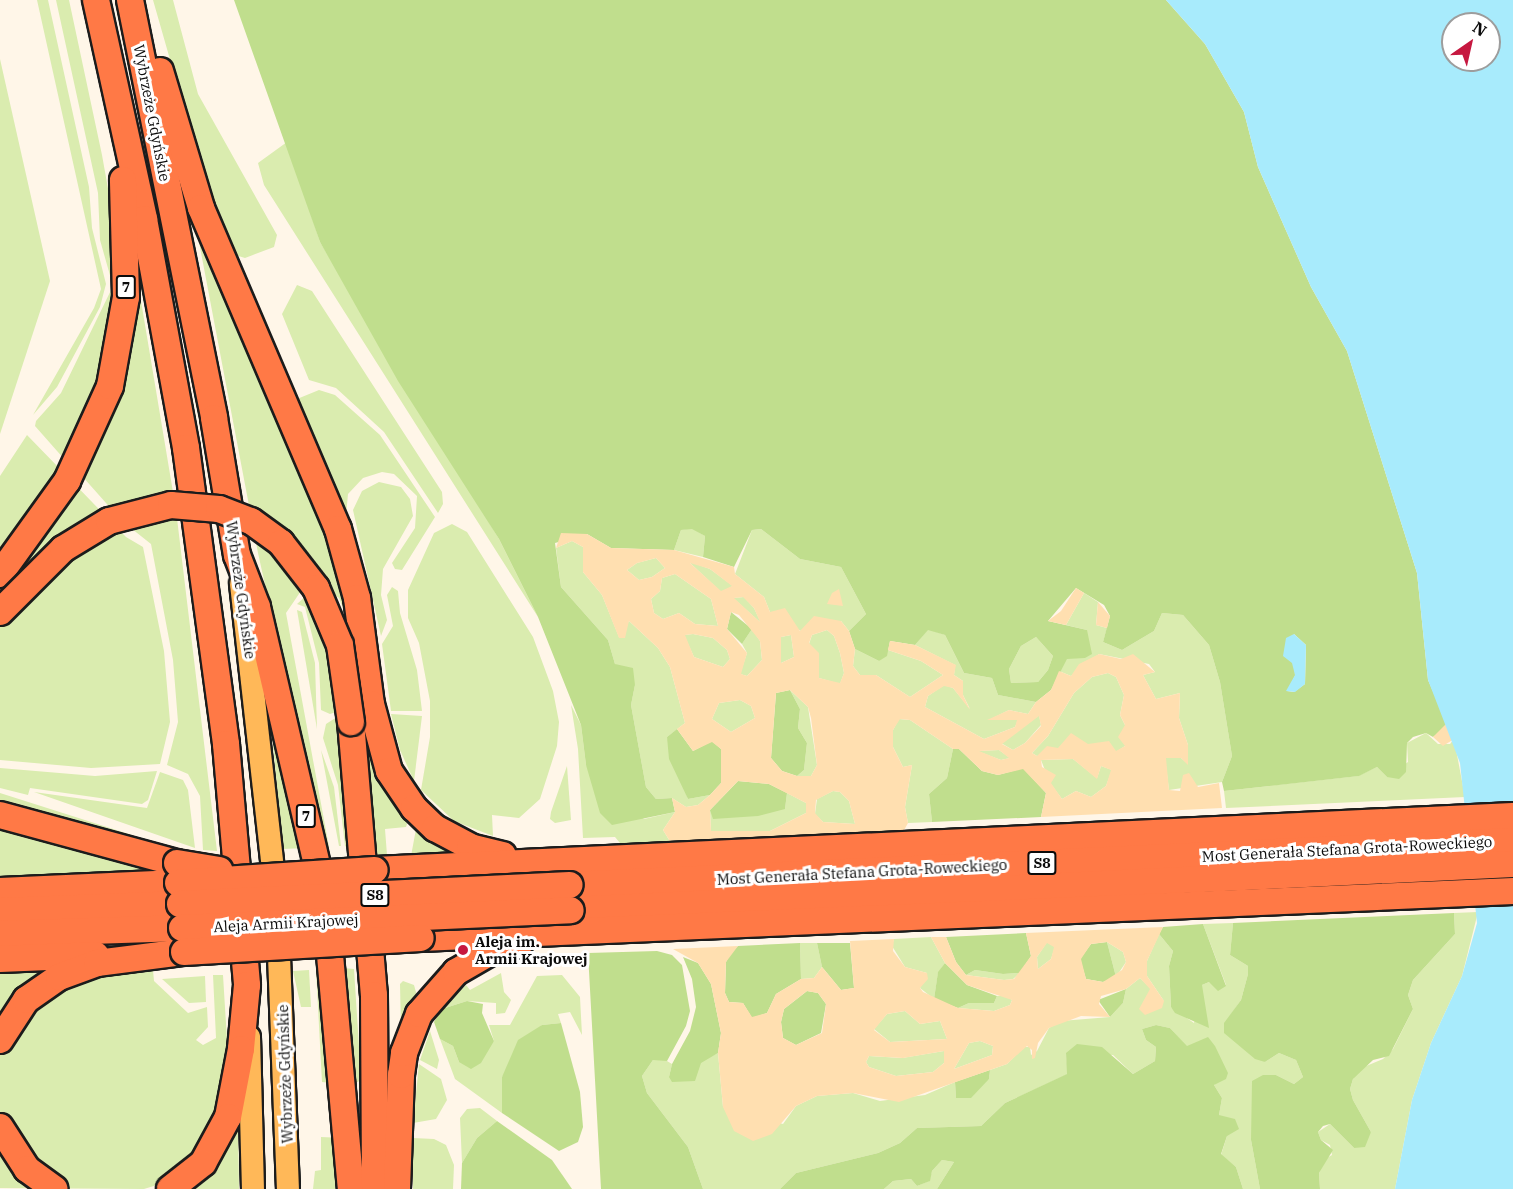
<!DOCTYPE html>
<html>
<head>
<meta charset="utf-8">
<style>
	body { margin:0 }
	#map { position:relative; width:1513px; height:1189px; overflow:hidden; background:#fff6e8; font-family:"IBM Plex Serif",serif }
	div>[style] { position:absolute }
	.green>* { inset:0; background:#daecaf }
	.forest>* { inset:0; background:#c0de8d }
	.sand>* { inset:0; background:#ffdfb0 }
	.water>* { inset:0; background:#a8ebfc }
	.roads { filter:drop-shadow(2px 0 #1c1c1c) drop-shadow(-2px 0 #1c1c1c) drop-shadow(0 2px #1c1c1c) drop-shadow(0 -2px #1c1c1c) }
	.major>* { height:22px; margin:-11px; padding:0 11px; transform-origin:11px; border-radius:11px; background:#ffb858 }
	.highway>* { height:26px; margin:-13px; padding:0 13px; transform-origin:13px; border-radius:13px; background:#ff7946 }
	.bridges { filter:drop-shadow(2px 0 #1c1c1c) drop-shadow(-2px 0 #1c1c1c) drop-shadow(0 2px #1c1c1c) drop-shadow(0 -2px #1c1c1c) }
	.highway-bridge>* { height:26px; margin:-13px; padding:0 13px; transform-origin:13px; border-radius:13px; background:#ff7946 }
	.dots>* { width:16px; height:16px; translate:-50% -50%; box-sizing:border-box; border:3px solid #fff; border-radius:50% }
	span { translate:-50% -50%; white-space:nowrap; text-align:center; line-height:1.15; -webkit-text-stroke:6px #fff; paint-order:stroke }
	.shield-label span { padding:2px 4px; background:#fff; border:2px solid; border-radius:4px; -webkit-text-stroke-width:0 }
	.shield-label { font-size:14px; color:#0b0b0b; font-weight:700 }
	.street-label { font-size:15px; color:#0b0b0b }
	.poi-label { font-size:15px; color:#0b0b0b; font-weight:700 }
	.left { translate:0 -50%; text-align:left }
	.north { position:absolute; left:1441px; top:12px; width:60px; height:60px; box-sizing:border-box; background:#fff; border:2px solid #9d9d9d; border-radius:50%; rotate:34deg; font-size:16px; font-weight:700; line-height:24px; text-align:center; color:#0b0b0b }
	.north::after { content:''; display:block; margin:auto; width:21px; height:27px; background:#c61840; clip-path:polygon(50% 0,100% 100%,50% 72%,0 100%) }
</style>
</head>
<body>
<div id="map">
	<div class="green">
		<i style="clip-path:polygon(37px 0,48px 0,89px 187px,92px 228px,106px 284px,100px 307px,57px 387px,33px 415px,94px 308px,101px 289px)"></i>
		<i style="clip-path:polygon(56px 0,69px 0,102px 155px,112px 211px,117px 287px,103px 376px,65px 460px,35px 426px,36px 421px,61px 393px,113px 286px,100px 240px,98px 193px)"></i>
		<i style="clip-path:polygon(153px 0,173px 0,198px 94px,277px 235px,274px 247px,245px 258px,232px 254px,211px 203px)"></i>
		<i style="clip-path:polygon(0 59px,50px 281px,0 434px)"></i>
		<i style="clip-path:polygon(287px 142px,320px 242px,499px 539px,538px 617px,264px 185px,258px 163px)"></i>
		<i style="clip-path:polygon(195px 221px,286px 428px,336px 559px,349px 623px,339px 598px,325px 588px,301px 591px,286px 613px,329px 847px,323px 847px,258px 553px)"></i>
		<i style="clip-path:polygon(137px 277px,176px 510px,217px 851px,203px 850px,200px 796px,188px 774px,167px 765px,178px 722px,173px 660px,151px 544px,122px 521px,82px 476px,104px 427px)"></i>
		<i style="clip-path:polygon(297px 285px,312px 291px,442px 492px,443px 504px,438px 513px,384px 432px,336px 388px,309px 380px,282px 314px)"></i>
		<i style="clip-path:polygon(319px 390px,335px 395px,380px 435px,435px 517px,402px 570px,395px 569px,392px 563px,415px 528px,417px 496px,394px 474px,382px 472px,363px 478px,348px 494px,345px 527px,297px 399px)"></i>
		<i style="clip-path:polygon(27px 435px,126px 537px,143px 547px,164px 651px,170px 722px,160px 764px,91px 768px,0 760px,0 476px)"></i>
		<i style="clip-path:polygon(379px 482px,401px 487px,410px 499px,413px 516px,383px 569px,381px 595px,387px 620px,381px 636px,353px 510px,362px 491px)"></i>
		<i style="clip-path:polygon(452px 524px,467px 532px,533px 637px,553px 691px,559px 722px,557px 746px,540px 799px,519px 818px,492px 815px,493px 836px,454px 821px,421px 790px,430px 737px,430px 701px,419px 643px,408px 618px,408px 590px,434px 533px)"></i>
		<i style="clip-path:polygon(692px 528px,705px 536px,703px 557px,674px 550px,681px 530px)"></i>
		<i style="clip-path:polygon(761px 529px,800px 559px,841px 567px,866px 614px,849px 631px,841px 621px,801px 631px,770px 612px,764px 597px,735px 574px,752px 530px)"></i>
		<i style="clip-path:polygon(572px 541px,583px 547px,583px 572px,602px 595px,619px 637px,629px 621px,658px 648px,670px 667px,685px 723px,667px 737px,688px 799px,710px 795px,698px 805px,686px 807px,672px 798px,656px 799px,646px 787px,631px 705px,635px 685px,615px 664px,608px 640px,561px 587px,556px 548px)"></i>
		<i style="clip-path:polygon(656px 558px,665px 568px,652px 577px,639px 580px,627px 570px,637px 563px)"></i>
		<i style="clip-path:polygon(688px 561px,710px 569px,733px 586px,721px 592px)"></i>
		<i style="clip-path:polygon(675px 574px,711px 599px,718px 626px,695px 624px,679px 613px,663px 619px,654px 613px,651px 599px,660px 591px,662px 578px)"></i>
		<i style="clip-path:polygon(392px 587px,398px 591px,400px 613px,417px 670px,422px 711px,391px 711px,382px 644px,393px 626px,387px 595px)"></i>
		<i style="clip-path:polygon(1084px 593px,1098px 602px,1096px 625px,1107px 628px,1103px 642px,1122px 650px,1154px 631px,1162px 613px,1183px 615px,1209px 645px,1220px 682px,1232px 756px,1222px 782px,1169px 790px,1165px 758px,1181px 758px,1188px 764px,1188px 745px,1179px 718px,1180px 693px,1156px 699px,1143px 675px,1155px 672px,1149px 664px,1099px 654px,1071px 676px,1059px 671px,1067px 658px,1085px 658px,1087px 630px,1066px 625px)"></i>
		<i style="clip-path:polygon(307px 595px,325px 634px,339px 711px,330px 714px,321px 710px,319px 663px,305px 607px,297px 604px)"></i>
		<i style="clip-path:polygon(744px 597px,754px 608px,761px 623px,733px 598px)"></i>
		<i style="clip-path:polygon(297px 610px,302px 612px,315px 663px,317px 729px)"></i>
		<i style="clip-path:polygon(752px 629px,760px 641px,762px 660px,747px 676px,740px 674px,747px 653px,742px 644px)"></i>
		<i style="clip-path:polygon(928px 629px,945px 635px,964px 673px,992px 678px,998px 695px,1036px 702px,1028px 714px,1009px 710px,989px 720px,1018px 720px,1015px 727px,984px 739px,925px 707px,928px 696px,944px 685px,953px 688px,970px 709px,963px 695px,963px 681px,954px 675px,955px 665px,915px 645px)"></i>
		<i style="clip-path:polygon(827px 630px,834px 636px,840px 653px,844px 673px,840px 684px,819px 678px,818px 653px,809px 644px,812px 635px)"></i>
		<i style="clip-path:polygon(693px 634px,713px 638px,727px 650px,730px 659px,723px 667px,694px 657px,684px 635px)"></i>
		<i style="clip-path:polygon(791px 635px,794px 657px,781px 663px,781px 637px)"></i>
		<i style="clip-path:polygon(1036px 637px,1053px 656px,1048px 670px,1038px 682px,1011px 683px,1009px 669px,1021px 646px)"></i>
		<i style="clip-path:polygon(855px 649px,879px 661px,888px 650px,921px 661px,943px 675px,910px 697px,876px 675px,860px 675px,853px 666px)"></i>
		<i style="clip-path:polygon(1108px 673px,1116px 677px,1124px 695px,1120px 715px,1125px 725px,1125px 746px,1116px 752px,1088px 744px,1037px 756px,1032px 753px,1048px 736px,1074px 693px,1092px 677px)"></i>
		<i style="clip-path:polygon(790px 690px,808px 707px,817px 765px,811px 776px,797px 776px,804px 770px,807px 743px,798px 728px,800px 709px)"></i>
		<i style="clip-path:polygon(268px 693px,306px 848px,283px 849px)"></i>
		<i style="clip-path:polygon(740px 700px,751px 706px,755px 718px,731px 732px,712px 719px,719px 703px)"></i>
		<i style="clip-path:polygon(571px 705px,581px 725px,586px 765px,644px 819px,675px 812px,663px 830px,671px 843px,620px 843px,615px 837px,583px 838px,578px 749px)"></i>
		<i style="clip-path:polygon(391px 714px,422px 716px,414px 781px,400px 750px)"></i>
		<i style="clip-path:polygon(340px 715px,357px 855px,345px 846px,338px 785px,323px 738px,326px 724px)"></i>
		<i style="clip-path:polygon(1039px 715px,1041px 725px,1025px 743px,1013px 750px,1001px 743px)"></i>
		<i style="clip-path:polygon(899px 719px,910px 720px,953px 749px,947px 778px,929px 794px,932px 822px,908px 823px,905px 807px,912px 765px,903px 767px,893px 747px,893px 730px)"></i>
		<i style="clip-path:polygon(362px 720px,379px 778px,408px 821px,406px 827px,385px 829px,387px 855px,372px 855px)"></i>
		<i style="clip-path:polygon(1426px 733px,1438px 744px,1450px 744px,1454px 739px,1465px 797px,1226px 808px,1224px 791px,1358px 776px,1377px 767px,1387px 777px,1408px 762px,1407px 743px)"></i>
		<i style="clip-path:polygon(321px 750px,334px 787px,341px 846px,339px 846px)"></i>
		<i style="clip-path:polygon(999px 750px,1010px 758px,1001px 760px,977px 751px)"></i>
		<i style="clip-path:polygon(1073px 759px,1097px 778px,1101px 766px,1112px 770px,1106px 786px,1091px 797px,1076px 791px,1062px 799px,1050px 783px,1041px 760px)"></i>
		<i style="clip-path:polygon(567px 766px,571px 820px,555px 823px,550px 819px,551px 812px)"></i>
		<i style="clip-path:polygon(0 768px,95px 776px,157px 771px,148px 800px,142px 804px,30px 788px,28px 795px,0 788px)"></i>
		<i style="clip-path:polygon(160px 772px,183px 780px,188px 790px,195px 848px,34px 792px,147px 808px)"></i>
		<i style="clip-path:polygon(833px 791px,840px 792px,849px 801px,855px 824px,823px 822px,815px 814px,817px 799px)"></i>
		<i style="clip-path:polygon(0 793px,132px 835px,165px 852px,0 803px)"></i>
		<i style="clip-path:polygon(787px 793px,806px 803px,806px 813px,770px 831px,711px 831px,710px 810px,785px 809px)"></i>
		<i style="clip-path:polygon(0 827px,80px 849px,152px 872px,0 879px)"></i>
		<i style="clip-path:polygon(416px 829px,438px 845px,455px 854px,411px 856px)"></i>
		<i style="clip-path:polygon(1478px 912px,1462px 976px,1431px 1043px,1412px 1100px,1395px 1189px,1320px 1189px,1319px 1173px,1325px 1159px,1332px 1155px,1330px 1145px,1321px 1140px,1318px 1132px,1330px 1124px,1354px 1148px,1371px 1132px,1353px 1100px,1350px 1089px,1353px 1079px,1359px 1069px,1383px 1059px,1393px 1049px,1413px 1009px,1408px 995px,1413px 980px,1455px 934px,1454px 913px)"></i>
		<i style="clip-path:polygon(1233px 923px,1230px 955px,1248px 966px,1248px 974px,1241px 1000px,1225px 1023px,1265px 1062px,1279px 1053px,1296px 1060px,1303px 1077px,1294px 1084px,1276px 1075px,1251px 1140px,1260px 1189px,1243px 1189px,1236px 1167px,1221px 1155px,1227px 1136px,1219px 1115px,1222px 1098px,1214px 1085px,1218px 1081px,1170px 1028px,1156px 1025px,1142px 1029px,1146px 1040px,1156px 1047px,1155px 1061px,1133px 1074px,1113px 1055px,1066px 1053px,1068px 1074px,1005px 1103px,981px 1126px,917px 1128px,900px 1143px,878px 1153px,796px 1173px,780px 1189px,703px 1189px,688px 1147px,647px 1093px,642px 1076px,653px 1060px,662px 1058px,672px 1064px,669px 1077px,718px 1053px,723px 1107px,783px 1124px,796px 1106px,817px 1096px,853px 1093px,880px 1101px,925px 1095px,955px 1082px,956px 1098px,989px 1079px,990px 1070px,1007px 1064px,1024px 1047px,1030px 1047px,1031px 1055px,1037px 1051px,1049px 1028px,1061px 1021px,1110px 1017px,1123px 1003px,1126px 989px,1140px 978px,1164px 1001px,1147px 976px,1147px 961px,1159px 934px,1173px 951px,1169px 966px,1171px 1007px,1194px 1023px,1202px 985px,1209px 982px,1226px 985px,1203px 924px)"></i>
		<i style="clip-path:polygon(931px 937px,945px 963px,938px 973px,934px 999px,920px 988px,927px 973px,905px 967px,892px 946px,894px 939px)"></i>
		<i style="clip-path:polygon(1047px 942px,1055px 947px,1051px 959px,1038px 969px,1037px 957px)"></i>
		<i style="clip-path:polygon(1107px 942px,1123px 952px,1126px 962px,1116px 977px)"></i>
		<i style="clip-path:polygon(800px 943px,817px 943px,822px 967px,814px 978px,801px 979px)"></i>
		<i style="clip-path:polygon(54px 966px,65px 983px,114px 972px,153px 970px,154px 981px,188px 1013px,207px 1007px,208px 1027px,196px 1040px,203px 1045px,216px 1038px,213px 975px,223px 975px,228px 1056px,219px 1114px,195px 1156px,157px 1185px,144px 1189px,0 1188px,0 968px)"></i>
		<i style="clip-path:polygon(343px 968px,354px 969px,361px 1078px,358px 1082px,353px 1082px)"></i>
		<i style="clip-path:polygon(324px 969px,331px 1083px,322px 1082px,316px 970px)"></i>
		<i style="clip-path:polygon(309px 970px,311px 1007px,301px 1007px,293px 971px)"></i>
		<i style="clip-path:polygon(975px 970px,1003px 974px,1020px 973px,1013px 979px,1004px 980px,966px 975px)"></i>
		<i style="clip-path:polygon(501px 973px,504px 992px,511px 1000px,505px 1013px,496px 1014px,496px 1003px,467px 1001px,442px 1009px,466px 985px,470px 990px)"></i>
		<i style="clip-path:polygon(562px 975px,580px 997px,582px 1035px,570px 1012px,558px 1014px,561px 1023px,542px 1025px,502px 1077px,502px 1113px,455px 1079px,440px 1039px,453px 1046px,459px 1062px,494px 1041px,489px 1025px,510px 1025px,537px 976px)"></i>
		<i style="clip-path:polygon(205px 976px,206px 1002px,189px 1003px,162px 979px)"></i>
		<i style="clip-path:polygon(403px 981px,414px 985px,417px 996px,401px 1028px,400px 984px)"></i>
		<i style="clip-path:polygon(997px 996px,1007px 996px,1012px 1000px,1010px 1005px,994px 1011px,958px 1008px,969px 1003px,994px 1003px)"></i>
		<i style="clip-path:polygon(905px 1011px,920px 1024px,940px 1021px,947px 1039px,890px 1042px,874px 1029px,887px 1014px)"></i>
		<i style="clip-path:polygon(430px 1031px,439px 1060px,437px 1069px,420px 1060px)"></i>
		<i style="clip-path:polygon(980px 1041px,993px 1046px,992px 1055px,954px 1069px,969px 1043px)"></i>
		<i style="clip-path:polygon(944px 1051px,944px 1063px,933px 1072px,896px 1076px,869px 1067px,866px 1062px,869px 1056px,902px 1058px)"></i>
		<i style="clip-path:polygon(419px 1064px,441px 1079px,447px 1100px,436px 1119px,413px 1123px)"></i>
		<i style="clip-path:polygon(480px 1108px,497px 1121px,477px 1138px,462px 1163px,460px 1118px,467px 1109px)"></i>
		<i style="clip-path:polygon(238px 1119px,239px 1189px,185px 1189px)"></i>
		<i style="clip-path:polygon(321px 1137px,367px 1139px,366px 1189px,313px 1189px,315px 1171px,321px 1170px)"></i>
		<i style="clip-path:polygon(413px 1138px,434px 1139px,446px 1145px,454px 1165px,453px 1189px,413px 1189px)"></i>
		<i style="clip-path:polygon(942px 1160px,954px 1162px,937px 1189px,884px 1189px,893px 1181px,911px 1179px,917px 1186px,929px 1181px,932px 1171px)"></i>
	</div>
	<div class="forest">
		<i style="clip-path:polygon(evenodd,234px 0,1166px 0,1205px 44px,1244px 112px,1258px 167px,1311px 287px,1347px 351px,1417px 573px,1428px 680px,1447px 723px,1443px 730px,1433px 737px,1426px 733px,1413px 737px,1407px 743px,1406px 772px,1399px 779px,1387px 777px,1377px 767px,1359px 776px,1224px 791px,1222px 782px,1232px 756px,1220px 682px,1209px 645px,1183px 615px,1162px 613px,1154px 631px,1122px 650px,1103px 642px,1110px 616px,1104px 605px,1076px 588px,1048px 621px,1087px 630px,1092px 654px,1085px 658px,1067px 659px,1051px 690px,1036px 702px,998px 695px,992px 678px,964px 673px,945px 635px,928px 630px,915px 645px,890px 641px,887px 656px,879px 661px,855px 649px,849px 631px,866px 614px,841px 567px,800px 559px,761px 529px,752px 530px,734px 567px,703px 557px,705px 536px,692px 529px,681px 530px,674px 550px,611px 548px,587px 534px,555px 543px,561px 587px,608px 640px,615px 664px,633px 668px,635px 685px,631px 705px,646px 787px,656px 799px,672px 798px,675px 812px,612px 825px,600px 813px,586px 765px,581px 725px,538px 617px,499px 539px,398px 381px,320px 242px,234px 0,1294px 634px,1306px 645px,1305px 684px,1294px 692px,1287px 691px,1295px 676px,1294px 634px,234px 0,1036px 637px,1053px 656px,1048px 670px,1038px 682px,1011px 683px,1009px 669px,1021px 646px,1036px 637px)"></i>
		<i style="clip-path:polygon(731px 612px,752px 629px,742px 644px,727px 629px)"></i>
		<i style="clip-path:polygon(790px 690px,800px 709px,798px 728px,807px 743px,804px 770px,797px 776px,782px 771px,771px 758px,776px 693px)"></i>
		<i style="clip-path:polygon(677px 729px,693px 751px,712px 741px,721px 749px,721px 783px,710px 795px,688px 799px,669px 759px,667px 737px)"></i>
		<i style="clip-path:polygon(953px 749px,959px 749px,982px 771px,998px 775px,1023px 768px,1046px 793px,1041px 817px,932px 822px,929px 794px,947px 778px)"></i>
		<i style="clip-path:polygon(738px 781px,769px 784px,787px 793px,785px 809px,758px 816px,713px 819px,710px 810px)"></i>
		<i style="clip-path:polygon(1454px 913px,1455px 934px,1413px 980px,1408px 995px,1413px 1009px,1389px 1056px,1373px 1060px,1353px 1079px,1350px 1089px,1353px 1100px,1371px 1132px,1365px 1147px,1354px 1148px,1330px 1124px,1323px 1126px,1318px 1132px,1321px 1140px,1333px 1150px,1319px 1173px,1320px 1189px,1260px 1189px,1251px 1140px,1252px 1081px,1263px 1075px,1276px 1075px,1294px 1084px,1303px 1077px,1296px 1060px,1279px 1053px,1265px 1062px,1255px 1059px,1224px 1033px,1224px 1023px,1241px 1000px,1248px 974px,1248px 966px,1230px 955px,1233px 923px)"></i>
		<i style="clip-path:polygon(1203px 924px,1226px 986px,1218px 991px,1209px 982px,1202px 985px,1209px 1028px,1175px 1013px,1171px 1007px,1169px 966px,1173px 951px,1159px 934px,1163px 927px)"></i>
		<i style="clip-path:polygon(1026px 933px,1031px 956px,1020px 973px,1003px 974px,975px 970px,966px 975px,956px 962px,946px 937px)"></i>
		<i style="clip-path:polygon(1107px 942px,1116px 977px,1103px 982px,1086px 979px,1080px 959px,1091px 944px)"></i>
		<i style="clip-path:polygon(800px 943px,801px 979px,776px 994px,767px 1013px,752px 1018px,743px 1003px,729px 1002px,725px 993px,726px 962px,731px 952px,738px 946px)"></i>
		<i style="clip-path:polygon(817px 943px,850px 943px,854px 988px,841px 990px,822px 967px)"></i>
		<i style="clip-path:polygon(657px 951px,672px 955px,682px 965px,690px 1011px,686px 1026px,667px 1061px,653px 1060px,642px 1076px,647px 1093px,688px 1147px,703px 1189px,601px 1189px,588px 953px)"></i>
		<i style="clip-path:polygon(683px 957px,698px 963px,711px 984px,721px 1033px,718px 1053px,701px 1063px,695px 1081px,672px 1082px,669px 1077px,672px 1064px,690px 1031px,696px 1007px,692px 979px)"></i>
		<i style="clip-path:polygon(945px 963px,967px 985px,997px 996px,994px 1003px,969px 1003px,958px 1008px,934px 999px,938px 972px)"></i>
		<i style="clip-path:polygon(1126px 989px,1123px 1003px,1110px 1017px,1098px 1000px)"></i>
		<i style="clip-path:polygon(807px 991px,818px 993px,826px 1004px,821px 1033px,796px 1045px,783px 1038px,781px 1022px,784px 1009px)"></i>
		<i style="clip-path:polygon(467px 1001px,483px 1004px,482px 1013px,494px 1041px,481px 1063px,471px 1069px,459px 1062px,453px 1046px,440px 1039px,434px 1022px,442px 1009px)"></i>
		<i style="clip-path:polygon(561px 1023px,580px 1092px,583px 1127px,578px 1142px,559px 1151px,502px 1113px,502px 1077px,518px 1040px,542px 1025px)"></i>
		<i style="clip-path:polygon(1156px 1025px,1170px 1028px,1187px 1046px,1208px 1037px,1215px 1046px,1228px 1073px,1226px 1079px,1214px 1085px,1222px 1098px,1219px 1115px,1235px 1119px,1239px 1129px,1227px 1136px,1221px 1154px,1236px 1167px,1243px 1189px,937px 1189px,954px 1162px,942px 1160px,932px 1171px,930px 1181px,917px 1186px,911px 1179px,893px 1181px,884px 1189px,780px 1189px,796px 1173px,878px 1153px,900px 1143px,917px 1128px,981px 1126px,1005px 1103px,1067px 1074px,1066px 1053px,1077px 1044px,1102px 1047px,1133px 1074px,1155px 1061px,1156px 1047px,1146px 1040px,1142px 1029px)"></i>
		<i style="clip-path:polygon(990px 1070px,989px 1079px,971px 1098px,956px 1098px,955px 1082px)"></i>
		<i style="clip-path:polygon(497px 1121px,552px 1160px,572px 1189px,461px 1189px,462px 1163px,477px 1138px)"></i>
	</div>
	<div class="sand">
		<i style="clip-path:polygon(evenodd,561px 533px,587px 534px,611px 548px,674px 550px,734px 567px,735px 574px,764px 597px,770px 612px,785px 608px,800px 631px,814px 616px,841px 621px,849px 631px,855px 649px,853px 666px,860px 675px,876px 675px,910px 697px,943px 675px,921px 661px,888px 650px,890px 641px,915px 645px,956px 665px,954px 675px,963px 681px,963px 695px,970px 710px,953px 688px,944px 686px,928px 696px,925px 707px,984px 739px,1015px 727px,1017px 720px,987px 720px,1009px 710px,1028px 714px,1036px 702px,1051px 690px,1059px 671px,1071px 676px,1079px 664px,1099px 654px,1121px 659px,1133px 654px,1155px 672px,1143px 675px,1156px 699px,1180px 693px,1179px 718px,1188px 745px,1188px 765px,1181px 758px,1166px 758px,1169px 790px,1180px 791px,1183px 775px,1189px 773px,1198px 787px,1219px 783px,1222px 808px,1041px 817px,1046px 793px,1023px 769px,998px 775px,982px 771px,959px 749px,953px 749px,910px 720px,900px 719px,893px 730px,893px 747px,903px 767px,912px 765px,905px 807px,908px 823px,903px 832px,671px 843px,663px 830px,675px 812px,672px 798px,686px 807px,698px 805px,710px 795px,721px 783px,721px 749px,712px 742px,693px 751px,677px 729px,685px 723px,670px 667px,658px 648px,629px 621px,625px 638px,619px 638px,602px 595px,583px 572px,583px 547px,572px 541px,556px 548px,561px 533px,656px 558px,665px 568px,652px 577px,639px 580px,627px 570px,637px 563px,656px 558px,561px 533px,690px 563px,710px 569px,732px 586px,721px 591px,690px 563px,561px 533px,675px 574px,711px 599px,718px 626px,695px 624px,679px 613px,663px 619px,654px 613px,651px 599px,660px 591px,662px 578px,675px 574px,561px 533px,743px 597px,754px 608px,760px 622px,734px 598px,743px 597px,561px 533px,731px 612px,739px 615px,760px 641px,762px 660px,747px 676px,741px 674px,747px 653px,727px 629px,731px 612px,561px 533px,827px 630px,834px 636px,840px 653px,844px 673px,840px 683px,819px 678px,819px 653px,809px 643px,812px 635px,827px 630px,561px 533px,693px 634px,713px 638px,727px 650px,730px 659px,723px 667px,694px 657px,685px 635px,693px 634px,561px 533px,791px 635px,794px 657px,781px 663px,781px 637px,791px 635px,561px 533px,1108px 673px,1116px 677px,1124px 695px,1120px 715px,1125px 725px,1118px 737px,1125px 746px,1116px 751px,1109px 741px,1088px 744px,1071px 733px,1058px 748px,1047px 746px,1037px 756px,1032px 753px,1048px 736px,1074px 693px,1092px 677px,1108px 673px,561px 533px,790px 690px,808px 707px,811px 718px,817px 765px,811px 776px,797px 776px,782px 771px,771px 758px,776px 693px,790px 690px,561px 533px,740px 700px,751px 706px,755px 718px,731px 732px,712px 719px,719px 703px,740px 700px,561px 533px,1039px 716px,1041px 726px,1025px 743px,1013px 750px,1002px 744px,1039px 716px,561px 533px,999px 750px,1009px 758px,1001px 760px,979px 751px,999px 750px,561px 533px,1073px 759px,1097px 779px,1101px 766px,1111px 770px,1106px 786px,1091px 797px,1076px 791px,1062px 799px,1051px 783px,1056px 775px,1042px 767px,1041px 760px,1073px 759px,561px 533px,738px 781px,769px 784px,806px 803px,806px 813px,770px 831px,711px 831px,710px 810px,738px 781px,561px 533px,833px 791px,840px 792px,849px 801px,855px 824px,823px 822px,815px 813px,816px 800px,833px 791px)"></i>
		<i style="clip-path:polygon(1076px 588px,1084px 593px,1066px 625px,1048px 621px,1061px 611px)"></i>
		<i style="clip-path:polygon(839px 589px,843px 606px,827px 604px,832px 593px)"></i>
		<i style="clip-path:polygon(1098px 602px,1110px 616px,1107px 628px,1096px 625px)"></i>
		<i style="clip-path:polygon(1447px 723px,1454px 739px,1443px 746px,1433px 737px)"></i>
		<i style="clip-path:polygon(evenodd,1163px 927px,1147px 961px,1147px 976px,1164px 1001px,1162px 1008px,1145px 1015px,1139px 1009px,1150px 989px,1140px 978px,1126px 989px,1101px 996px,1099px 1004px,1110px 1017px,1081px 1016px,1049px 1028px,1038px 1043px,1035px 1058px,1032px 1059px,1032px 1050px,1027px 1046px,1007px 1064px,899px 1102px,853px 1093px,817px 1096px,796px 1106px,772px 1134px,753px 1141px,734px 1131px,723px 1107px,718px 1053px,721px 1033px,711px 984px,698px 963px,673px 949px,738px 946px,726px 962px,725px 993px,729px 1002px,743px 1003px,752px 1017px,767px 1013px,776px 994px,801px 979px,814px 978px,822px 967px,841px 990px,854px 988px,850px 941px,894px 939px,893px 951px,905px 967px,927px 973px,928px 979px,920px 988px,923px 992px,958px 1008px,994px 1011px,1010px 1005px,1012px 1000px,967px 985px,945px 963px,931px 937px,946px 937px,956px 962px,966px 975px,1004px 980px,1014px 979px,1031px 956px,1026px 933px,1163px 927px,1107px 942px,1123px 952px,1126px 962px,1122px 970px,1103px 982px,1086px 979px,1081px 959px,1091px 944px,1107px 942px,1163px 927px,1047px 943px,1054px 947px,1051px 959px,1038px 969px,1037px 957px,1047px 943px,1163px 927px,807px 991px,818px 993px,826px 1004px,822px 1033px,796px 1045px,783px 1038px,781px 1022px,784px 1009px,807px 991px,1163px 927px,905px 1011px,920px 1024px,940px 1021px,947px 1039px,890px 1042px,874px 1030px,887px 1014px,905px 1011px,1163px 927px,980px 1041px,993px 1046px,992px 1055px,954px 1069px,969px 1043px,980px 1041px,1163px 927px,944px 1051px,944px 1063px,933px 1072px,896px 1076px,869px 1067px,866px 1062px,869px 1056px,903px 1058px,944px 1051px)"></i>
	</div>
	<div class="water">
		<i style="clip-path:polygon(evenodd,1166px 0,1513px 0,1513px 1189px,1395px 1189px,1412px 1100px,1431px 1043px,1462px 976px,1477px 923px,1460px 763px,1428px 680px,1417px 573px,1347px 351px,1311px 287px,1258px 167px,1244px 112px,1205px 44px,1166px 0,1453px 24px,1489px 24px,1489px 60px,1453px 60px,1453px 24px)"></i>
		<i style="clip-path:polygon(1294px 634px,1306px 645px,1305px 684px,1295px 692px,1286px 691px,1295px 675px,1292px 663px,1283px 656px,1286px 638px)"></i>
	</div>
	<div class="roads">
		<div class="major">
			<i style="left:241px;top:584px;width:312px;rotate:83.6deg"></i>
			<i style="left:278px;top:930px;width:259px;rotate:87.8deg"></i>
			<i style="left:249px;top:1037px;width:152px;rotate:88.5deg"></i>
		</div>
		<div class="highway">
			<i style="left:96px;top:0;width:224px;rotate:77.6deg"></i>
			<i style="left:144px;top:219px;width:233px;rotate:79.6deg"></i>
			<i style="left:186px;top:448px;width:299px;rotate:82.3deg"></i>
			<i style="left:226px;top:744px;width:242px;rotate:85deg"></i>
			<i style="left:247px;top:985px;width:64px;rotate:95.4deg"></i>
			<i style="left:241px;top:1049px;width:69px;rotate:100.8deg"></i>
			<i style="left:228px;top:1117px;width:52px;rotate:118.5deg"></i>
			<i style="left:203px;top:1163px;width:42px;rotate:141.8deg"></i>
			<i style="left:130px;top:0;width:426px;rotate:78.6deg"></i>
			<i style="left:214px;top:418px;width:139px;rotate:80.5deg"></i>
			<i style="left:237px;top:555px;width:56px;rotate:69deg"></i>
			<i style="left:257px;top:607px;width:300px;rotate:76.9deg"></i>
			<i style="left:325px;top:899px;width:291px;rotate:84.9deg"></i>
			<i style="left:160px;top:71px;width:143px;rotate:73.3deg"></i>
			<i style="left:201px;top:208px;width:349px;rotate:66.9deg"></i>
			<i style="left:338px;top:529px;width:72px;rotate:74.6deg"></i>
			<i style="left:357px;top:598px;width:107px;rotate:82.5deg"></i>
			<i style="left:371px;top:704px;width:69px;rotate:75deg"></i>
			<i style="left:389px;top:771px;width:45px;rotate:56deg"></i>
			<i style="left:414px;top:808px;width:29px;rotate:44deg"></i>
			<i style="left:435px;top:828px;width:40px;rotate:28deg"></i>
			<i style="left:470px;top:847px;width:34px;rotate:14deg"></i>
			<i style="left:0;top:574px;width:115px;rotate:-54.2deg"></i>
			<i style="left:67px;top:481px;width:104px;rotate:-65.6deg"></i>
			<i style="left:110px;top:386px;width:90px;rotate:-79.8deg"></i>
			<i style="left:126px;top:297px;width:117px;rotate:-91.5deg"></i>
			<i style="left:351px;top:722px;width:274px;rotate:85.2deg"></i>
			<i style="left:374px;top:995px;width:194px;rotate:89.7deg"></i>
			<i style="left:0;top:815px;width:183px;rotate:15.2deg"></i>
			<i style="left:375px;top:870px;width:1139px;rotate:-2.72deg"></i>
			<i style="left:570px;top:885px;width:944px;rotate:-2.67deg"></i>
			<i style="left:0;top:891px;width:178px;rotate:-2.6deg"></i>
			<i style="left:571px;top:910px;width:943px;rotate:-2.8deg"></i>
			<i style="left:0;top:911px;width:180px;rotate:-2.2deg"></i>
			<i style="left:0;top:934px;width:182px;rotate:-1.9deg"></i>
			<i style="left:421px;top:938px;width:1093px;rotate:-2.46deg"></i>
			<i style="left:0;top:959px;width:96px;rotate:-2.4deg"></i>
			<i style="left:0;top:1040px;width:48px;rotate:-57deg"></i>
			<i style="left:26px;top:1000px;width:40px;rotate:-34.9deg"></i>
			<i style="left:59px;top:977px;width:40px;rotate:-20.2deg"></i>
			<i style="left:97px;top:963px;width:88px;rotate:-7.2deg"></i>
			<i style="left:0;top:1127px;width:50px;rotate:57.3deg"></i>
			<i style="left:27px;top:1169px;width:34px;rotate:36deg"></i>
			<i style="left:397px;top:1189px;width:114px;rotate:-88deg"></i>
			<i style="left:401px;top:1075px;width:22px;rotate:-82deg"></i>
			<i style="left:404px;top:1053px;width:42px;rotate:-69deg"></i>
			<i style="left:419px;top:1014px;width:56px;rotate:-48.6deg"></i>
			<i style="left:456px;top:972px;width:44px;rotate:-30.1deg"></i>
			<i style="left:494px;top:950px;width:26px;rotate:-13deg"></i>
		</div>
	</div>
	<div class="bridges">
		<div class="highway-bridge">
			<i style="left:0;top:612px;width:89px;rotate:-45deg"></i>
			<i style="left:63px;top:549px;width:54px;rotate:-31.3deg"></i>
			<i style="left:109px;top:521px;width:64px;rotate:-14.5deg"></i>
			<i style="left:171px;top:505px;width:48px;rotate:4.8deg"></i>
			<i style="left:219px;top:509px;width:34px;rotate:21deg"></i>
			<i style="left:251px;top:521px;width:37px;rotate:36deg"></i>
			<i style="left:281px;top:543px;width:57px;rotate:52.1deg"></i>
			<i style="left:316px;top:588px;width:62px;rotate:67.2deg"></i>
			<i style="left:340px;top:645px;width:78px;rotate:81.9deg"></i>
			<i style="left:177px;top:863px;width:43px;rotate:9.5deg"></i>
			<i style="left:178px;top:883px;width:197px;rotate:-3.8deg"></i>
			<i style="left:180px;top:904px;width:390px;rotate:-2.8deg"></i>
			<i style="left:182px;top:928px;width:389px;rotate:-2.6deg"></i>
			<i style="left:184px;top:952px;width:237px;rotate:-3.4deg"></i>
		</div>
	</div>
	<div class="dots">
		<i style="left:463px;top:950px;background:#c61840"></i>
	</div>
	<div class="shield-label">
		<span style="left:126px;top:287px">7</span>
		<span style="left:306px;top:816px">7</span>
		<span style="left:1042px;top:863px">S8</span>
		<span style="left:375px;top:895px">S8</span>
	</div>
	<div class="street-label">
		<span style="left:152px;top:113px;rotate:79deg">Wybrzeże Gdyńskie</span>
		<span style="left:241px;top:590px;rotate:82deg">Wybrzeże Gdyńskie</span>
		<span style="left:1347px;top:849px;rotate:-3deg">Most Generała Stefana Grota-Roweckiego</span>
		<span style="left:862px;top:872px;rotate:-3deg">Most Generała Stefana Grota-Roweckiego</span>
		<span style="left:286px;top:923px;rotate:-3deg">Aleja Armii Krajowej</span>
		<span style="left:285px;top:1074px;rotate:-92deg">Wybrzeże Gdyńskie</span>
	</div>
	<div class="poi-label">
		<span class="left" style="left:475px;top:950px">Aleja im.<br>Armii Krajowej</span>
	</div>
	<div class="north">N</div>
</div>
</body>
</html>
